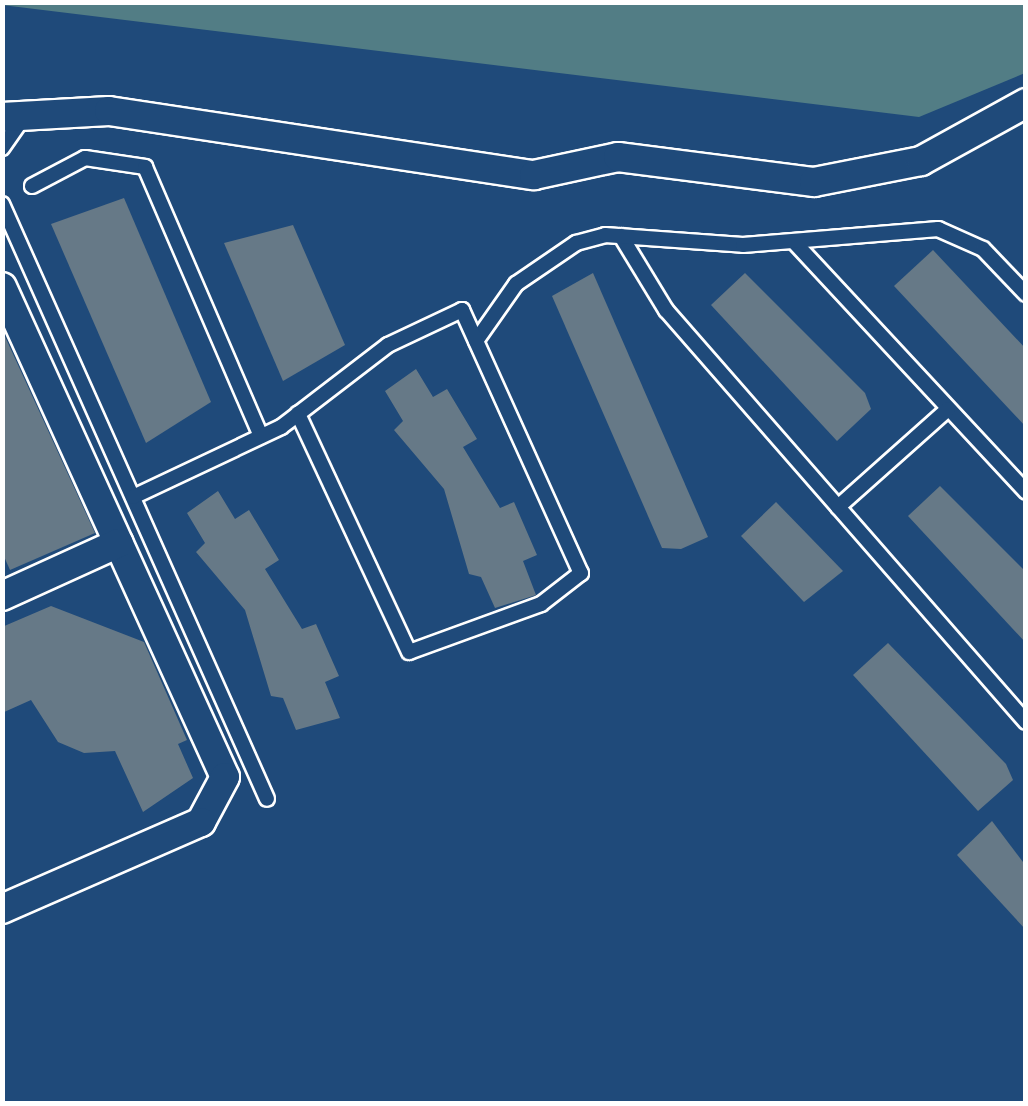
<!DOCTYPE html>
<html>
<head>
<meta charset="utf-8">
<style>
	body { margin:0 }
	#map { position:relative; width:1028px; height:1106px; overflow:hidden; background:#1f4a7a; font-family:"Indie Flower",sans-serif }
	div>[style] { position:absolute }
	.green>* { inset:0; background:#527d85 }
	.building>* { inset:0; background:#667987 }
	.roads { filter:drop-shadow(2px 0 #fff) drop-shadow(-2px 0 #fff) drop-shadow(0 2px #fff) drop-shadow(0 -2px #fff) }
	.lane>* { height:14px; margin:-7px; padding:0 7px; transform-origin:7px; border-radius:7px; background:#1f4a7a }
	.street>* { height:28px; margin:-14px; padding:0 14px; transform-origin:14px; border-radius:14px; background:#1f4a7a }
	span { translate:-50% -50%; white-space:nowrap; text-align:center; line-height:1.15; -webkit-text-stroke:10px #1f4a7a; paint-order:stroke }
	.frame { position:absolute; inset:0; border:5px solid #fff; pointer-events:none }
</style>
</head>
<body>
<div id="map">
	<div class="green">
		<i style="clip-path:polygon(1026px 3px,1025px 73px,919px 117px,2px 5px)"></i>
	</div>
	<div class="building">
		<i style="clip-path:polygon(124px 198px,211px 402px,146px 443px,51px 224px)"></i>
		<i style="clip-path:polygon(293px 225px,345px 345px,283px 381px,224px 243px)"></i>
		<i style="clip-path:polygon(933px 250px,1026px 349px,1026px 427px,894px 286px)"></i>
		<i style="clip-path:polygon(593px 273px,708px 537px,681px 549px,662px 548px,552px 296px)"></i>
		<i style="clip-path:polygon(745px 273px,865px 393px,871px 409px,837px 441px,711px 305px)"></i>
		<i style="clip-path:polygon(2px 330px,95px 533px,10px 570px,2px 552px)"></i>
		<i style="clip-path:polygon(416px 369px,433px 397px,447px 389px,477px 439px,463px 447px,500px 508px,514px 502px,537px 555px,523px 561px,536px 595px,495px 608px,481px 577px,469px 574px,444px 489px,394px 430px,403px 421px,385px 391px)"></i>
		<i style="clip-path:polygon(940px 486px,1026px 572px,1026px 643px,908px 516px)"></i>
		<i style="clip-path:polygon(218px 491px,235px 519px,249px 510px,279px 560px,265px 569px,302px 629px,316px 624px,339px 676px,325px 682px,340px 718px,296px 730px,283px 698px,271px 696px,245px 610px,196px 552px,205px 543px,187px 513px)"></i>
		<i style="clip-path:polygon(776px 502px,843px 571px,804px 602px,741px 536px)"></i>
		<i style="clip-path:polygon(51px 606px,144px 642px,187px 740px,178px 744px,193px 778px,143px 812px,115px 751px,84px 753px,58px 742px,31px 700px,2px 713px,2px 627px)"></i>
		<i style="clip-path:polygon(888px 643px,1006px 764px,1013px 780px,978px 811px,853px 675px)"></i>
		<i style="clip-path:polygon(992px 821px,1026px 866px,1026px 930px,957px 855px)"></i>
	</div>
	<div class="roads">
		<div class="lane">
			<i style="left:2px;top:148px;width:39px;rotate:-55deg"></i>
			<i style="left:32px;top:186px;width:60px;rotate:-27.8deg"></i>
			<i style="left:85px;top:158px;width:61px;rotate:8.5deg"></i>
			<i style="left:145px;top:167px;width:293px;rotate:66.7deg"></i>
			<i style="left:2px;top:204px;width:651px;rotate:65.99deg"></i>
			<i style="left:621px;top:236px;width:87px;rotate:58.7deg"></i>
			<i style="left:666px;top:310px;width:547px;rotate:48.85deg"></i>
			<i style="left:795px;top:243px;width:340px;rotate:47.1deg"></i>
			<i style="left:476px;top:341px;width:70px;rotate:-54.9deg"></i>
			<i style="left:516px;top:284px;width:73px;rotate:-34.3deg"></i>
			<i style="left:576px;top:243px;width:30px;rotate:-15deg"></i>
			<i style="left:605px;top:235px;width:138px;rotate:4.1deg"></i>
			<i style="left:743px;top:245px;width:196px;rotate:-4.7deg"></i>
			<i style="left:938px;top:229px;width:49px;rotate:24deg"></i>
			<i style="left:983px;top:249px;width:62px;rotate:46.3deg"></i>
			<i style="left:133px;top:497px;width:164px;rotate:-25.3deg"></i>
			<i style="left:281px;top:427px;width:21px;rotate:-37deg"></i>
			<i style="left:298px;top:414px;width:113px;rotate:-37.5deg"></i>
			<i style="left:388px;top:345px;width:82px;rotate:-25.3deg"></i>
			<i style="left:462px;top:310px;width:289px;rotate:65.7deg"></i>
			<i style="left:581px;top:573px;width:51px;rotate:142.2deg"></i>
			<i style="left:541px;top:604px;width:140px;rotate:160deg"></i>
			<i style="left:409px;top:652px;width:263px;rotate:-115deg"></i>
			<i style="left:838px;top:507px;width:147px;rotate:-41.7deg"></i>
		</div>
		<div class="street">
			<i style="left:2px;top:117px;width:107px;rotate:-3.2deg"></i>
			<i style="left:109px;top:111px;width:430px;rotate:8.6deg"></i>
			<i style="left:534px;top:175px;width:86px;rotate:-12.1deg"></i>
			<i style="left:618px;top:157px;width:198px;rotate:7.3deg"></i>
			<i style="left:814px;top:182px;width:109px;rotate:-11.1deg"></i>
			<i style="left:921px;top:161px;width:120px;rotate:-28.9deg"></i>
			<i style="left:2px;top:287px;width:538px;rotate:65.53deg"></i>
			<i style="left:225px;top:777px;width:51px;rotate:118.1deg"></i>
			<i style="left:201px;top:822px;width:217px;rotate:156.4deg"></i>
			<i style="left:2px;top:596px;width:128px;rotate:-24.4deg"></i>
		</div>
	</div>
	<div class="frame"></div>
</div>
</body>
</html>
